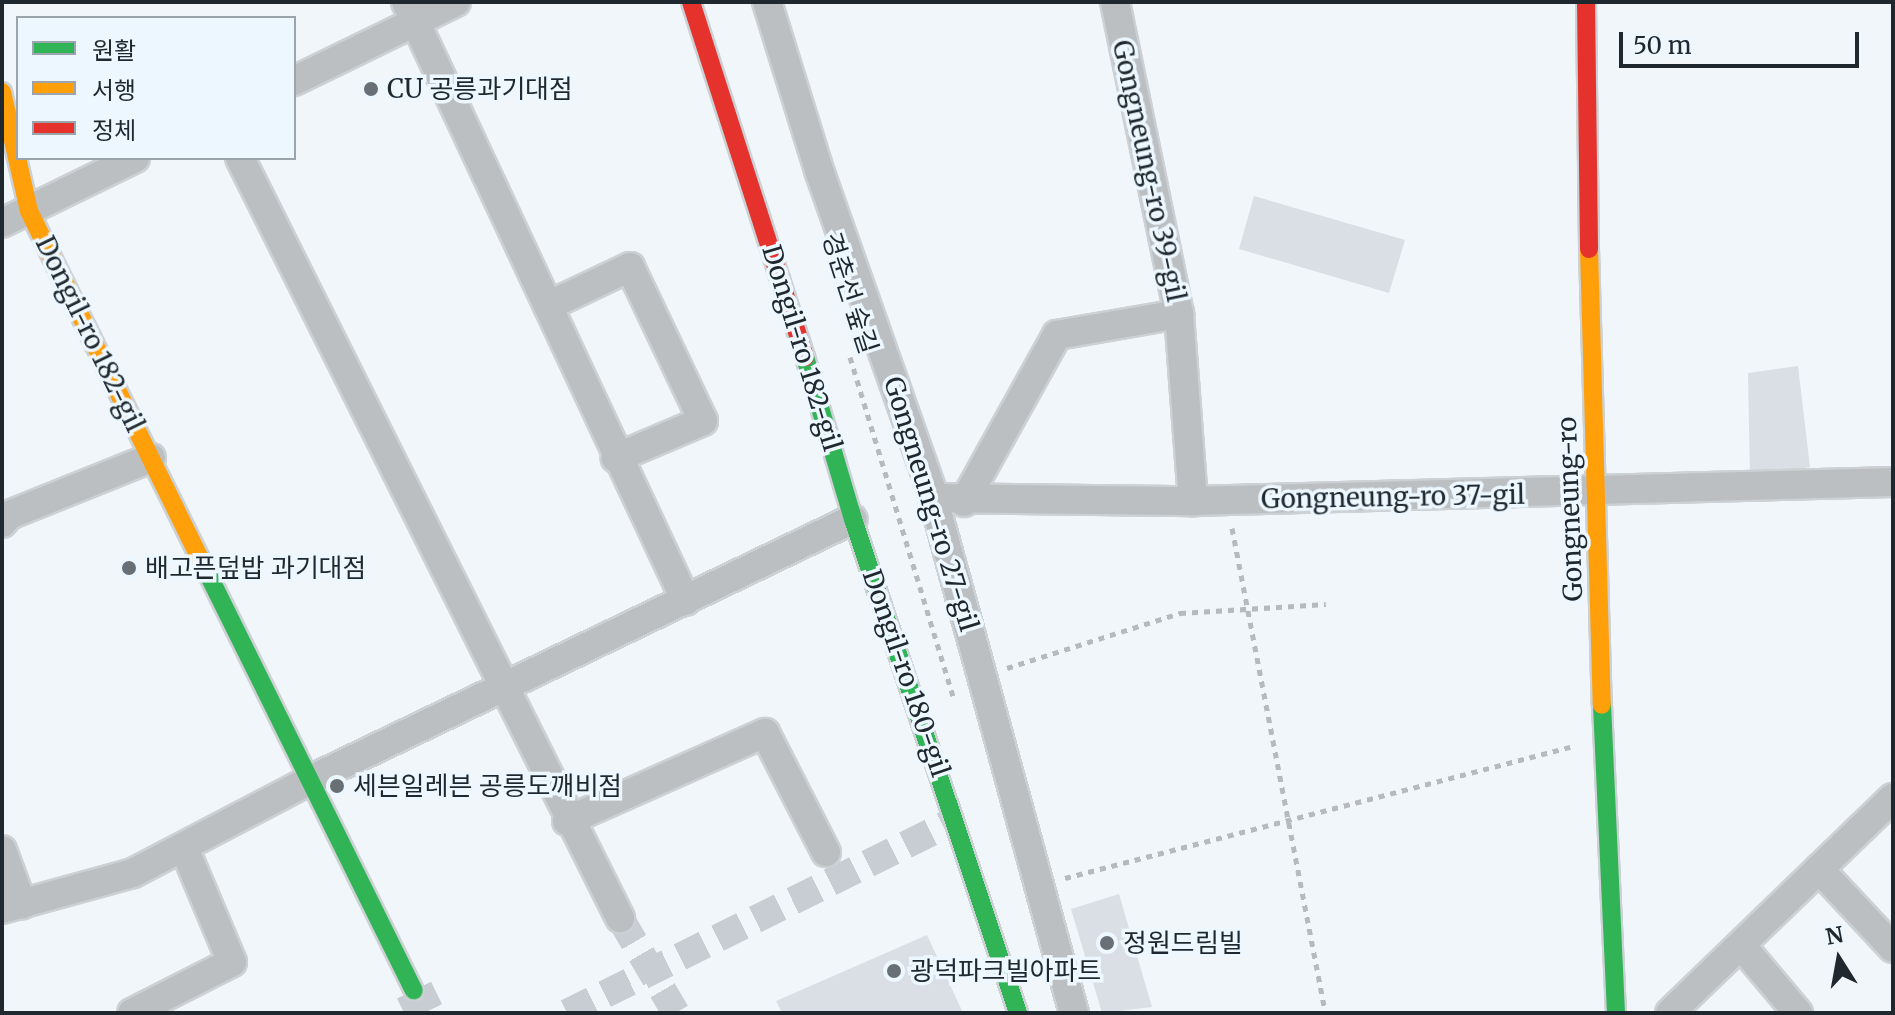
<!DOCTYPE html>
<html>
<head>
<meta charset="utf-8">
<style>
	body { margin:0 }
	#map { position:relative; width:1895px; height:1015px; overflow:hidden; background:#f1f6fb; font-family:Merriweather,"Noto Sans KR",serif }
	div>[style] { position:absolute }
	.building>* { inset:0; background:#d9dfe5 }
	.street-tunnel>* { height:28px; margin-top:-14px; transform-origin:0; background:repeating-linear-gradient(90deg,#c7cdd2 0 28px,transparent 0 42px) }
	.secondary-tunnel>* { height:38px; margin-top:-19px; transform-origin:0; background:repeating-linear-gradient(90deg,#c7cdd2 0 38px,transparent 0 57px) }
	.path>* { height:5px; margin-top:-2.5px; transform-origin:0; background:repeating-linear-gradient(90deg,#b6babf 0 6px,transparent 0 12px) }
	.roads { filter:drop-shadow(2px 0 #ccd1d5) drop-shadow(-2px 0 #ccd1d5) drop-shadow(0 2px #ccd1d5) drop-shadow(0 -2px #ccd1d5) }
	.street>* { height:28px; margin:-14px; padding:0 14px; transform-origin:14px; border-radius:14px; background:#bbbfc2 }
	.fast>* { height:18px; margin:-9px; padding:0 9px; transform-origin:9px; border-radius:9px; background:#30b455 }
	.slow>* { height:18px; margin:-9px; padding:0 9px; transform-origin:9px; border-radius:9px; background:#ff9f0a }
	.jam>* { height:18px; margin:-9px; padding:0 9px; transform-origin:9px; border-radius:9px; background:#e5322d }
	.dots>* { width:22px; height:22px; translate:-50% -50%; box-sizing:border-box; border:4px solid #edf7ff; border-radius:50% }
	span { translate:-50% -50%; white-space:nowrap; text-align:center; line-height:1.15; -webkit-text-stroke:7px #edf7ff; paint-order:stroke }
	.poi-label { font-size:26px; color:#1f282f }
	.left { translate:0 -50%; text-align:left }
	.street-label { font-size:26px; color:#1f282f }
	.frame { position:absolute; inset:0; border:4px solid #1f282f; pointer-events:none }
	.legend { position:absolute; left:16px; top:16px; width:280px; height:144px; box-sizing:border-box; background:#edf7ff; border:2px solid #9ba4ac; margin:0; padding:10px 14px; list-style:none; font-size:24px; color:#1f282f }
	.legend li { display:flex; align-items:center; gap:16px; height:40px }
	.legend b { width:40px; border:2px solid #9ba4ac }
	.north { position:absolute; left:1799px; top:919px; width:80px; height:80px; -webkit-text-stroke:6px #edf7ff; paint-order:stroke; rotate:349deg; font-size:22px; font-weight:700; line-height:32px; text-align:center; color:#1f282f }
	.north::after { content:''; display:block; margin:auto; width:28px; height:36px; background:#1f282f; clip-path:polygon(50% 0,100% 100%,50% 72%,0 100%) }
	.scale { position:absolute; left:1619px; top:32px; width:240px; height:36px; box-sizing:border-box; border:4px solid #1f282f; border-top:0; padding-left:10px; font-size:24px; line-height:28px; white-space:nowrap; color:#1f282f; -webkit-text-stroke:6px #edf7ff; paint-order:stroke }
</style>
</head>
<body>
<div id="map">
	<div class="building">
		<i style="clip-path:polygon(1254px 196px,1405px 240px,1389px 293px,1239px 249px)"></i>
		<i style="clip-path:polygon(1798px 366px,1810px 467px,1750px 478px,1748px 373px)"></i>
		<i style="clip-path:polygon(1119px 894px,1152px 1007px,1102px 1013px,1071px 909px)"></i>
		<i style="clip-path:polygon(927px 935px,963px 1013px,782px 1013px,776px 1001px)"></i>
	</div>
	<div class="street-tunnel">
		<i style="left:620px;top:918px;width:110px;rotate:59.5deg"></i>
		<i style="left:567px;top:1013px;width:428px;rotate:-26.4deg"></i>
	</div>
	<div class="secondary-tunnel">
		<i style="left:414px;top:990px;width:25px;rotate:64deg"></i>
	</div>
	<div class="path">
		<i style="left:850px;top:357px;width:354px;rotate:73.1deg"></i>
		<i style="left:1232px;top:528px;width:494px;rotate:79.1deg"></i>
		<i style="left:1007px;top:668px;width:182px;rotate:-17.6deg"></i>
		<i style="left:1180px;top:613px;width:146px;rotate:-3.5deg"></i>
		<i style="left:1065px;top:878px;width:522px;rotate:-14.54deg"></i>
	</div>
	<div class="roads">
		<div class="street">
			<i style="left:406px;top:2px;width:661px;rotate:64.95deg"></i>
			<i style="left:767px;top:2px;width:179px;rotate:72.8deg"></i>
			<i style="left:820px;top:173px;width:332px;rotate:70.6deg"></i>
			<i style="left:930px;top:486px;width:546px;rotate:74.72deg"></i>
			<i style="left:1115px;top:2px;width:318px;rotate:78.4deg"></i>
			<i style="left:1179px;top:314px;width:188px;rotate:85.7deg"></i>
			<i style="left:294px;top:81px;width:180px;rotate:-26deg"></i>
			<i style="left:240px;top:158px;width:850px;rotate:63.43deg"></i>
			<i style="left:2px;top:223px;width:148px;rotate:-26deg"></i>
			<i style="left:548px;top:306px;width:91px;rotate:-25.4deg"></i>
			<i style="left:630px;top:267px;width:170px;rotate:64.6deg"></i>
			<i style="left:703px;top:421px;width:95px;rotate:157deg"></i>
			<i style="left:934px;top:498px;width:259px;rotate:0.7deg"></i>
			<i style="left:1193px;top:501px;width:700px;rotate:-1.55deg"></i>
			<i style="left:964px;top:502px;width:191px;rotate:-60.9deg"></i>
			<i style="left:1057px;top:335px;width:124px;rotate:-9.8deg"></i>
			<i style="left:2px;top:523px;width:11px;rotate:-49deg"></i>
			<i style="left:9px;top:515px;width:153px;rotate:-21.9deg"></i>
			<i style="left:567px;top:821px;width:217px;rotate:-24deg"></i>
			<i style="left:765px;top:733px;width:134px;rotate:62.9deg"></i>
			<i style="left:2px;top:850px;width:58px;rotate:69.7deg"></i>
			<i style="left:1819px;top:869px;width:108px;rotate:46.9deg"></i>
			<i style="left:2px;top:909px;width:136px;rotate:-15.4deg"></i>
			<i style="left:133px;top:873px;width:200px;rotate:-27.7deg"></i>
			<i style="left:310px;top:780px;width:602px;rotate:-25.67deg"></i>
			<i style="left:1741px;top:945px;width:89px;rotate:50deg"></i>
			<i style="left:132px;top:1013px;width:112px;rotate:-27deg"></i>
			<i style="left:232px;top:962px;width:124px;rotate:-112.8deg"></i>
			<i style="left:1670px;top:1013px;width:310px;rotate:-44deg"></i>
		</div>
		<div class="fast">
			<i style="left:805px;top:357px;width:169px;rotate:73.5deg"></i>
			<i style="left:853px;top:519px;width:521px;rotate:71.53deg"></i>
			<i style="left:206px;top:570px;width:469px;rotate:63.7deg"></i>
			<i style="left:1602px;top:705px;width:308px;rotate:87.4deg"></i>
		</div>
		<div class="slow">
			<i style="left:2px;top:92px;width:122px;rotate:77.2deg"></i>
			<i style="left:29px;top:211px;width:400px;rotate:63.8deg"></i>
			<i style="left:1589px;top:249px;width:456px;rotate:88.4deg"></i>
		</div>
		<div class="jam">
			<i style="left:691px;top:2px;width:373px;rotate:72.2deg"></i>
			<i style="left:1586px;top:2px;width:247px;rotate:89.3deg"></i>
		</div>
	</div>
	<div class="dots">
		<i style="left:371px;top:89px;background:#687076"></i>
		<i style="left:129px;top:568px;background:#687076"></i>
		<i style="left:337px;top:786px;background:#687076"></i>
		<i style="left:1107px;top:943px;background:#687076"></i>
		<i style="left:894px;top:971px;background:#687076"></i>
	</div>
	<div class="poi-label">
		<span class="left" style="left:387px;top:89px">CU 공릉과기대점</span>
		<span class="left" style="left:145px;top:568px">배고픈덮밥 과기대점</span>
		<span class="left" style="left:353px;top:786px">세븐일레븐 공릉도깨비점</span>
		<span class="left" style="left:1123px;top:943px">정원드림빌</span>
		<span class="left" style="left:910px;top:971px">광덕파크빌아파트</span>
	</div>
	<div class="street-label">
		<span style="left:1149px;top:171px;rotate:78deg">Gongneung-ro 39-gil</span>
		<span style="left:850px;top:293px;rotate:72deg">경춘선 숲길</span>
		<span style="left:90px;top:334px;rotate:64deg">Dongil-ro 182-gil</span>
		<span style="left:802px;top:348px;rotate:73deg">Dongil-ro 182-gil</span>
		<span style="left:1393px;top:497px;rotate:-1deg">Gongneung-ro 37-gil</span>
		<span style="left:931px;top:504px;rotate:73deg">Gongneung-ro 27-gil</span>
		<span style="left:1570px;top:509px;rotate:-92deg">Gongneung-ro</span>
		<span style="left:906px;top:673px;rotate:71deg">Dongil-ro 180-gil</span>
	</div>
	<div class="frame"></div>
	<ul class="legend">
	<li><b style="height:10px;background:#30b455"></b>원활</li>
	<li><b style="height:10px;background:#ff9f0a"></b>서행</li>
	<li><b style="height:10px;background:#e5322d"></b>정체</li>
	</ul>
	<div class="north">N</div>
	<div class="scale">50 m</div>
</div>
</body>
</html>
